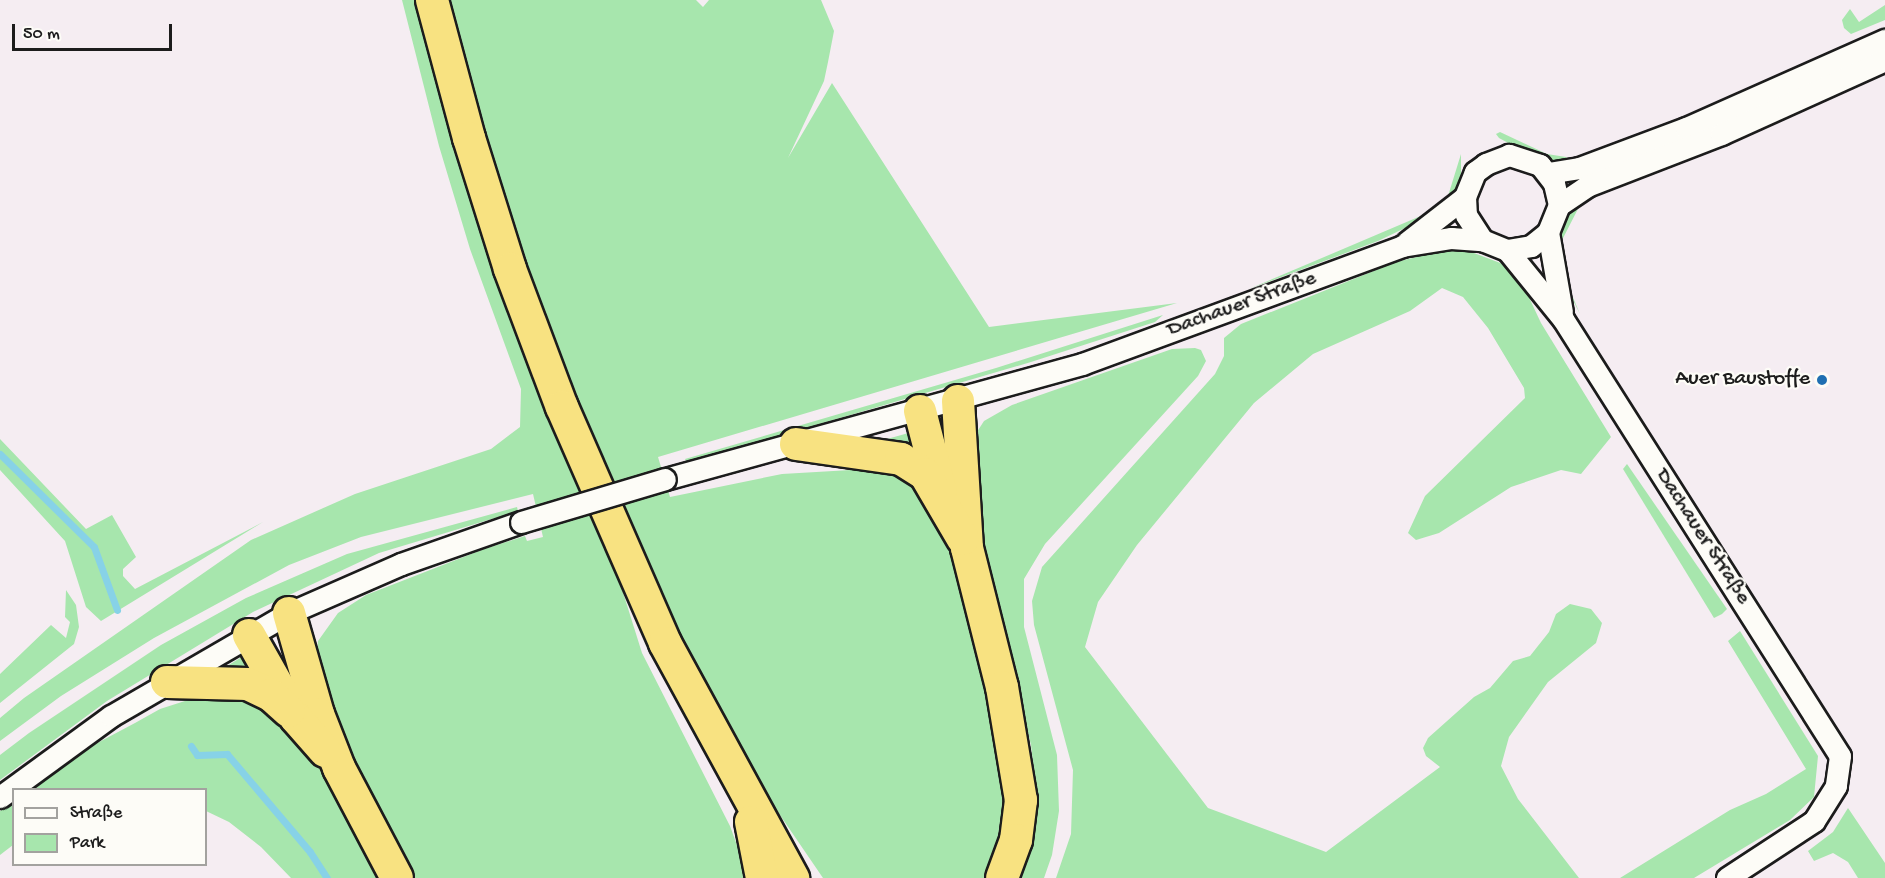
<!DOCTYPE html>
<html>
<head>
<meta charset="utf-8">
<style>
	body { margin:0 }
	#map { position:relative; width:1885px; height:878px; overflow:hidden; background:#f5edf2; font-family:"Gochi Hand",sans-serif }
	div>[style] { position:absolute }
	.green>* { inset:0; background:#a7e6ad }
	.stream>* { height:7px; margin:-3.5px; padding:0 3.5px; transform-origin:3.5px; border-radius:3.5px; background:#87d2e7 }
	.roads { filter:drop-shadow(2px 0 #1c1c1c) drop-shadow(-2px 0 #1c1c1c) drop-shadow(0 2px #1c1c1c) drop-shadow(0 -2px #1c1c1c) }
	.minor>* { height:21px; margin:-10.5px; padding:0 10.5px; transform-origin:10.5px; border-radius:10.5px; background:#fdfcf7 }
	.highway>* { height:32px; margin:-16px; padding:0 16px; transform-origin:16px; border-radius:16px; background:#f8e281 }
	.bridges { filter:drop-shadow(2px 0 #1c1c1c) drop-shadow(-2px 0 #1c1c1c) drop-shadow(0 2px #1c1c1c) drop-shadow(0 -2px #1c1c1c) }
	.minor-bridge>* { height:21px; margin:-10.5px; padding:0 10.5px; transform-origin:10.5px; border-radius:10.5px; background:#fdfcf7 }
	.dots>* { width:16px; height:16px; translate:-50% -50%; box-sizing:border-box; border:3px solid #fdfcf7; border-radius:50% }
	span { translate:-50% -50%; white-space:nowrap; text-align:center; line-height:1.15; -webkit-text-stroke:4.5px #fdfcf7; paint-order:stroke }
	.street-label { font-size:22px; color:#1c1c1c }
	.poi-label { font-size:22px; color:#1c1c1c }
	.right { translate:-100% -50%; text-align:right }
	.legend { position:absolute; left:12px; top:788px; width:195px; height:78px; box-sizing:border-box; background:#fdfcf7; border:2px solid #a3a29f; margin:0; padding:8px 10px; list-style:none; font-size:18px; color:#1c1c1c }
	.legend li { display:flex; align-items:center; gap:12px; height:30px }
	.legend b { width:30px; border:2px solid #a3a29f }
	.scale { position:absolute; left:12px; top:24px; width:160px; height:27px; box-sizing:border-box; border:3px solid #1c1c1c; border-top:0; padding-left:8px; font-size:18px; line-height:21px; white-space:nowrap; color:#1c1c1c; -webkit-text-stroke:4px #fdfcf7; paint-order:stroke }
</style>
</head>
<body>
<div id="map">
	<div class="green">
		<i style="clip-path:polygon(402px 0,417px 0,493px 267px,621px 586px,642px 653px,730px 826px,749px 878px,413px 878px,347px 751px,316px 664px,318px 641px,338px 613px,366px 595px,484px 549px,525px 536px,527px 541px,543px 537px,533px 494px,361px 537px,289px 565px,154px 638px,61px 696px,0 741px,0 718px,24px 698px,251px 540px,355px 494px,491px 449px,520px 427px,521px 389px,470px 249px,439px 146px)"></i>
		<i style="clip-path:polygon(448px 0,696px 0,703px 7px,709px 0,821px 0,834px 31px,828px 62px,824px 81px,788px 158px,832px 83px,989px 327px,1177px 303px,658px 457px,670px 497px,782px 474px,902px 467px,947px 532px,981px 660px,1004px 777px,1005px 812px,1002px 832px,984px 878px,823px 878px,745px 764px,680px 639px,563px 365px,517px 242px)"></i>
		<i style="clip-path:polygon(1885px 5px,1885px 20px,1851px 34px,1844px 28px,1842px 20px,1850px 9px,1859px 22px)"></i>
		<i style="clip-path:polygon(1500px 132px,1547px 154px,1566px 157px,1569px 160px,1554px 161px,1512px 145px,1499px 138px,1496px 134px)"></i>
		<i style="clip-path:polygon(1461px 154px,1461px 176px,1455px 193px,1428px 217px,1378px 241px,1249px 289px,1423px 215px,1448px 196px)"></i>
		<i style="clip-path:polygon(1582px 201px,1560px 244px,1563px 274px,1580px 314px,1561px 277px,1557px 239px,1569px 211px)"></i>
		<i style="clip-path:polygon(1458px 247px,1503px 264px,1519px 276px,1541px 323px,1611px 437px,1581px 474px,1561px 470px,1511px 487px,1439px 533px,1416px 540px,1408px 533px,1425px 496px,1525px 398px,1524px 388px,1488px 328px,1463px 297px,1442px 288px,1410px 311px,1313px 354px,1254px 403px,1137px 545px,1098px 602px,1085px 647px,1208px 808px,1326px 852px,1440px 767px,1426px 756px,1423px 748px,1428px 738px,1474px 697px,1490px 688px,1513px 661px,1530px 656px,1549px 632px,1556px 614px,1570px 604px,1591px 609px,1602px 623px,1596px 643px,1548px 682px,1509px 737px,1501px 766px,1518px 799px,1579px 878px,1056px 878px,1071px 834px,1073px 770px,1034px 625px,1032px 601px,1042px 567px,1215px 374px,1224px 356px,1224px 338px,1241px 324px,1396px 262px)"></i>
		<i style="clip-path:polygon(1163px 315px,1155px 322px,1031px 362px,687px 463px,685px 459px,996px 368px)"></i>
		<i style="clip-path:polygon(1195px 348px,1201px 350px,1206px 361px,1198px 376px,1045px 544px,1024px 579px,1024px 627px,1057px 755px,1059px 811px,1052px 855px,1044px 878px,1019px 878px,1030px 846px,1036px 791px,1031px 745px,986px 560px,975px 487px,973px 438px,984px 421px,1012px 405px,1172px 349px)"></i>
		<i style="clip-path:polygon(912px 432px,920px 458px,881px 443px,887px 439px)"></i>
		<i style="clip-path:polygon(0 439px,86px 529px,112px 515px,136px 557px,123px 569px,123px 576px,135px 589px,263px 522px,101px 621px,86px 607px,65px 541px,0 470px)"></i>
		<i style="clip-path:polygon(1627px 464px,1727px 609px,1722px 614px,1714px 618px,1623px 469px)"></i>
		<i style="clip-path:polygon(517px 507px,518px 511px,379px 553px,253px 612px,107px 701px,0 780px,0 755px,29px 733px,161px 645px,246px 598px,347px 554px)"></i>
		<i style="clip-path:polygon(66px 590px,76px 605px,79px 627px,74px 644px,0 703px,0 674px,51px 625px,66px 638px,70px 622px,65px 617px)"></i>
		<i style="clip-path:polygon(1740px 631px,1818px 756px,1814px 797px,1790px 820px,1694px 878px,1620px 878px,1730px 810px,1766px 794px,1806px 769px,1728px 641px)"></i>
		<i style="clip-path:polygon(245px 655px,260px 678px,219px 671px)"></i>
		<i style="clip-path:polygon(213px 692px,273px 704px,330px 776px,387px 878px,291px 878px,261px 847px,229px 822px,206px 811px,206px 790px,28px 790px,86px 749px,135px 723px,160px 709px)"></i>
		<i style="clip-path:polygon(13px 800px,13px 845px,0 855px,0 811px)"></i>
		<i style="clip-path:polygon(1848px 808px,1885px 863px,1885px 878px,1858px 878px,1848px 862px,1833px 853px,1814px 861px,1808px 851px,1833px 832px)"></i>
	</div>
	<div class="stream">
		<i style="left:0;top:454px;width:132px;rotate:44.7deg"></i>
		<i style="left:94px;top:547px;width:67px;rotate:69.9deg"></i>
		<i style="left:191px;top:746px;width:11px;rotate:56deg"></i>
		<i style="left:197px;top:755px;width:30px;rotate:-2deg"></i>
		<i style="left:227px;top:754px;width:128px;rotate:49.7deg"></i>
		<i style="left:310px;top:852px;width:31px;rotate:57deg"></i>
	</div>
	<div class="roads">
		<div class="minor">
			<i style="left:1548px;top:173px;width:31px;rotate:-9deg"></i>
			<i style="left:1579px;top:168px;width:114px;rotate:-20.5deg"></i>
			<i style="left:1686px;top:128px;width:218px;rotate:-23.9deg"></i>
			<i style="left:1559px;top:205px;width:34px;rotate:-34deg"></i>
			<i style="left:1587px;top:186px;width:144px;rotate:-21.2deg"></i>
			<i style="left:1721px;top:134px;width:180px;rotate:-24.3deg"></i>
			<i style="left:1548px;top:232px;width:81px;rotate:80.1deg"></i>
			<i style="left:1407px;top:242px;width:73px;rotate:-37.8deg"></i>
			<i style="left:1507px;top:250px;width:89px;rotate:50.9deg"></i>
			<i style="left:1563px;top:319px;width:517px;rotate:57.63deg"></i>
			<i style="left:1840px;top:756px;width:30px;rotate:98deg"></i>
			<i style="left:1836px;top:786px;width:41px;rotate:122.2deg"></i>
			<i style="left:1814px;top:821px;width:104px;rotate:146.8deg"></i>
			<i style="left:665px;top:479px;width:433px;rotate:-15.4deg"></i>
			<i style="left:1082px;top:364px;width:341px;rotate:-20.2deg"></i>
			<i style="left:1402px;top:246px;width:50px;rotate:-9.3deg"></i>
			<i style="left:1451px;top:238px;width:31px;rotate:4deg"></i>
			<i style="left:1482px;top:240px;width:27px;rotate:22deg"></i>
			<i style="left:1507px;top:250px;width:24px;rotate:-9deg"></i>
			<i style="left:1531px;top:246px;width:22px;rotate:-39deg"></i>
			<i style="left:1548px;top:232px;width:29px;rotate:-68deg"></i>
			<i style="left:1559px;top:205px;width:23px;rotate:-103deg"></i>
			<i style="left:1554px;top:183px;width:23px;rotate:-128deg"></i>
			<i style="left:1540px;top:165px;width:33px;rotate:-162deg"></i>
			<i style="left:1509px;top:155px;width:25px;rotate:159deg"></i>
			<i style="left:1486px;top:164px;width:14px;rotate:144deg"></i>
			<i style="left:1475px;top:172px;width:27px;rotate:112deg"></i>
			<i style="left:1465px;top:197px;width:18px;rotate:87deg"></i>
			<i style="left:1466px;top:215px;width:30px;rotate:57deg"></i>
			<i style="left:0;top:797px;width:137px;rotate:-36.1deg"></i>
			<i style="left:111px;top:716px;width:206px;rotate:-30.1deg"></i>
			<i style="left:289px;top:613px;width:122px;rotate:-23.6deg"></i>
			<i style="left:401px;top:564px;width:127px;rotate:-19.3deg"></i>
		</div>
		<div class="highway">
			<i style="left:432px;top:0;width:143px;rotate:75deg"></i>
			<i style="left:469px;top:138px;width:137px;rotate:72.6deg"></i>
			<i style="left:510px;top:269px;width:147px;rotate:69.4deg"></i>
			<i style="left:562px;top:407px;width:257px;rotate:66.4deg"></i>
			<i style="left:665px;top:643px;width:268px;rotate:61.4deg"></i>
			<i style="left:958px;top:401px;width:147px;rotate:86.5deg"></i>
			<i style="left:967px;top:548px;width:143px;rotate:75.9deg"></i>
			<i style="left:1002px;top:687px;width:115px;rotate:80.5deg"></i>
			<i style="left:1021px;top:800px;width:40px;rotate:97.1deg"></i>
			<i style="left:1016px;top:840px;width:40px;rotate:110.2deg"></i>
			<i style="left:920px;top:411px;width:84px;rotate:75.5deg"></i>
			<i style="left:796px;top:444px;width:106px;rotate:8.1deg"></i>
			<i style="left:901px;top:459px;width:28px;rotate:32deg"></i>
			<i style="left:925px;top:474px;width:75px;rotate:59.7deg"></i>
			<i style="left:289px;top:613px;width:105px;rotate:74deg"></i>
			<i style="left:318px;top:714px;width:58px;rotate:68.7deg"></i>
			<i style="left:339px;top:768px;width:124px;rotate:62.2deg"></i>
			<i style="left:249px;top:635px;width:95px;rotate:60.5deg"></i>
			<i style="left:296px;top:718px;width:44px;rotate:48.7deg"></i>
			<i style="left:167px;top:682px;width:81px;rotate:1.4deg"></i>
			<i style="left:248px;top:684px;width:25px;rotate:26deg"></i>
			<i style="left:271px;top:695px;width:24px;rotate:42deg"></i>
			<i style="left:751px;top:822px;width:57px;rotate:78.9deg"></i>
		</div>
	</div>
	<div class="bridges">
		<div class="minor-bridge">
			<i style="left:521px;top:522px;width:150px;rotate:-16.6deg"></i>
		</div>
	</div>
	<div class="dots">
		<i style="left:1822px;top:380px;background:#1f6fb2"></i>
	</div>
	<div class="street-label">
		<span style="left:1242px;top:305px;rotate:-20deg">Dachauer Straße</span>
		<span style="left:1702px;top:537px;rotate:57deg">Dachauer Straße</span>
	</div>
	<div class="poi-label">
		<span class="right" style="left:1810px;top:380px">Auer Baustoffe</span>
	</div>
	<ul class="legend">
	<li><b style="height:8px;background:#fdfcf7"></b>Straße</li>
	<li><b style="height:16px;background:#a7e6ad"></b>Park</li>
	</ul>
	<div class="scale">50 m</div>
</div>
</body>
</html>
